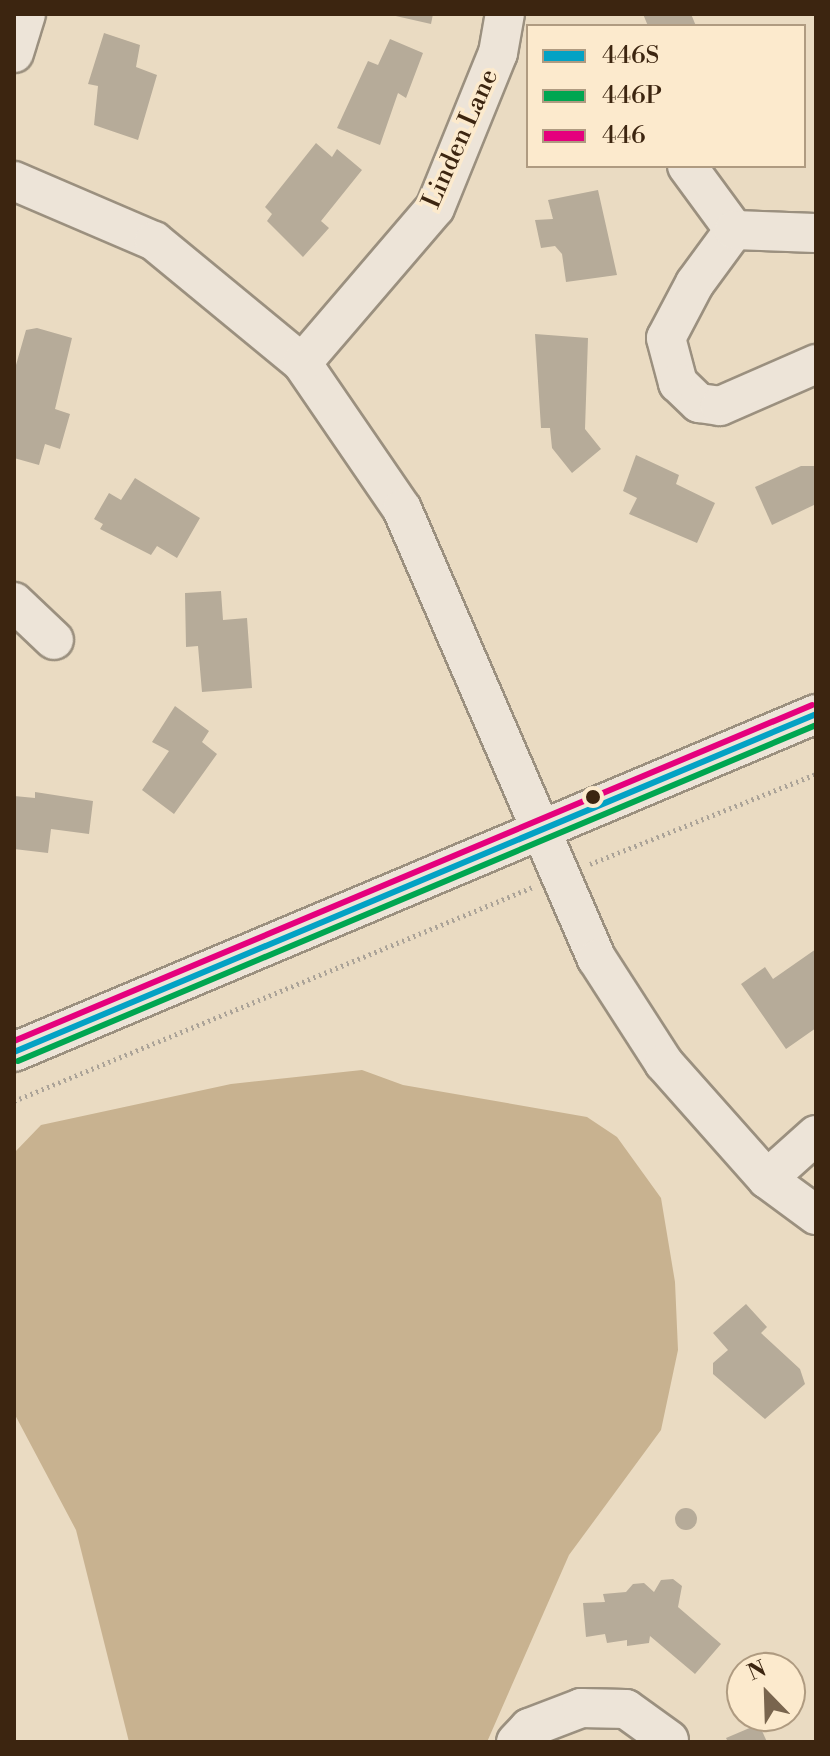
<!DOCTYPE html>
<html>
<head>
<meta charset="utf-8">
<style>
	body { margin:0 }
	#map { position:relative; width:830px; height:1756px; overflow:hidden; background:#eadbc2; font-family:"Libre Bodoni",serif }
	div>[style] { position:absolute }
	.water>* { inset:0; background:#c8b290 }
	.building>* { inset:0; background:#b6ab99 }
	.round { border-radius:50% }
	.path>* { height:5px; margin-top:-2.5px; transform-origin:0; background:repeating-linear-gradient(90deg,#aba398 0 2px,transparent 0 6px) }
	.roads { filter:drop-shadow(2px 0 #9b907f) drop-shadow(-2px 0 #9b907f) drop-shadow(0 2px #9b907f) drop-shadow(0 -2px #9b907f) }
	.minor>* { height:38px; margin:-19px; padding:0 19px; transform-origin:19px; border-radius:19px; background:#ede4d8 }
	.bus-1>* { height:6px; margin:-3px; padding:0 3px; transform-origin:3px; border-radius:3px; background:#03a2c4 }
	.bus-2>* { height:6px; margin:-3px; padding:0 3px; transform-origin:3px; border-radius:3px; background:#00a651 }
	.bus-3>* { height:6px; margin:-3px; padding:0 3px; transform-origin:3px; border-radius:3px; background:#e5007d }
	.dots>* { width:22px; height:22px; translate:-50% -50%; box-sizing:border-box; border:4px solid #fceacd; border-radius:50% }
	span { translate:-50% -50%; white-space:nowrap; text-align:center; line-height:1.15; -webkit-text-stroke:7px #fceacd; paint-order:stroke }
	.street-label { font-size:26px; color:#3c2510 }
	.frame { position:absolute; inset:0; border:16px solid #3c2510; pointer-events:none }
	.legend { position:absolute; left:526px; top:24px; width:280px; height:144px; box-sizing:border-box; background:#fceacd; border:2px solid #af9b81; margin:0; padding:10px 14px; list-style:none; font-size:24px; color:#3c2510 }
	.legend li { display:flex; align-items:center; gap:16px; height:40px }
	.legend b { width:40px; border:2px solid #af9b81 }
	.north { position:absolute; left:726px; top:1652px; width:80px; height:80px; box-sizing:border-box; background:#fceacd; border:2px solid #af9b81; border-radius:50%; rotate:337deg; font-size:22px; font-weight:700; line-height:32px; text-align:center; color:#3c2510 }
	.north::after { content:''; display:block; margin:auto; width:28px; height:36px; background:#79654e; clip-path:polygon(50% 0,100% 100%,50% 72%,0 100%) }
</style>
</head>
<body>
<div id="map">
	<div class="water">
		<i style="clip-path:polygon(362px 1070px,403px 1085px,587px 1117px,617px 1137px,661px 1198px,675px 1282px,678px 1350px,661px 1430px,569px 1555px,487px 1742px,129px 1742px,76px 1530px,14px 1413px,14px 1153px,41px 1125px,231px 1084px)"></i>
	</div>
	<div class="building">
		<i style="clip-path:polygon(387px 14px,433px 14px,431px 24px)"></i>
		<i style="clip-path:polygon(643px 14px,691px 14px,696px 26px,648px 26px)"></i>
		<i style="clip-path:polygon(104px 33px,140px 45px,136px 67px,157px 75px,138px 140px,94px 125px,98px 86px,88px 84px)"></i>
		<i style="clip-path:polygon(390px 39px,423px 53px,406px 98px,398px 93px,380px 145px,337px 128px,368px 61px,378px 65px)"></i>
		<i style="clip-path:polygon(316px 143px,332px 157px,337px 149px,362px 170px,321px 221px,329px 228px,303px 257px,267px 221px,272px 214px,265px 207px)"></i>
		<i style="clip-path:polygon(598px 190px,617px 275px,566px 282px,562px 254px,555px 246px,541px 248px,535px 220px,553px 219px,548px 200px)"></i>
		<i style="clip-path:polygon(37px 328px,72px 338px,55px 409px,70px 414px,60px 449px,45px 444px,39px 465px,14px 458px,14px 372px,26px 330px)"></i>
		<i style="clip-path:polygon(535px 334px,588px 338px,585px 429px,601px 449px,572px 473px,552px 448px,550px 428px,541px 428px)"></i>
		<i style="clip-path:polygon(636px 455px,679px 475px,676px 484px,715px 503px,697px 543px,629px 514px,637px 498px,623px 491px)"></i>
		<i style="clip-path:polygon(801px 466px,816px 466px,816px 504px,772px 525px,755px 487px)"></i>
		<i style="clip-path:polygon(135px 478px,200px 518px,177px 558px,157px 546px,151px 555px,100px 529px,103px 524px,94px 519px,109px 493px,121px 500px)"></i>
		<i style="clip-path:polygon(221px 591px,223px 620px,247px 618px,252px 688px,202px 692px,198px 646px,186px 647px,185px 593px)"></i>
		<i style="clip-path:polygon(175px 706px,209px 731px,202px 742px,217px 754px,174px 814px,142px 790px,169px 751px,152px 742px)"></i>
		<i style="clip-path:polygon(35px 792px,93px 801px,89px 834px,51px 829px,48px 853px,14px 849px,14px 796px,35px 798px)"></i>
		<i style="clip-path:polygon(816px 949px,816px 1028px,786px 1049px,741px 984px,765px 967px,773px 979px)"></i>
		<i style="clip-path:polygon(746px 1304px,767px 1327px,761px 1333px,800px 1369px,805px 1384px,765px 1419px,713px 1374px,713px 1363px,728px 1350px,713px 1333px)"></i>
		<i class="round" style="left:675px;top:1508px;width:22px;height:22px"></i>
		<i style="clip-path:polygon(673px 1579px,682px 1586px,678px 1607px,721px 1644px,695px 1674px,650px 1636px,649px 1643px,627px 1646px,627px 1640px,607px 1643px,605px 1634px,586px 1637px,583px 1603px,605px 1602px,603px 1594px,626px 1592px,633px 1584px,644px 1583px,654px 1592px,661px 1580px)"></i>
		<i style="clip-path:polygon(759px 1724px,767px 1742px,728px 1742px,726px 1738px)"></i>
	</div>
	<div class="path">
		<i style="left:590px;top:864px;width:243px;rotate:-21.7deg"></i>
		<i style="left:14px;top:1101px;width:561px;rotate:-22.41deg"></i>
	</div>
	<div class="roads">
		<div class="minor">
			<i style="left:14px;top:53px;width:41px;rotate:-72.9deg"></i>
			<i style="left:687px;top:166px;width:79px;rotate:53.7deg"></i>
			<i style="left:14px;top:181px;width:152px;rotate:23.2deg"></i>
			<i style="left:154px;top:241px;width:192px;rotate:39.5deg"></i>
			<i style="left:302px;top:363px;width:177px;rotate:55.6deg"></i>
			<i style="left:402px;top:509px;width:490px;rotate:66.6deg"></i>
			<i style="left:597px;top:959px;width:124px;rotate:57.2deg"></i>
			<i style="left:664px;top:1063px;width:155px;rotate:48.4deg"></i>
			<i style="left:767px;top:1179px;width:61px;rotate:36.3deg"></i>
			<i style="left:734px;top:230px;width:66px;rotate:126.3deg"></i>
			<i style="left:695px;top:283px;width:62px;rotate:117.8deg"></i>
			<i style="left:666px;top:338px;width:47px;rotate:75.1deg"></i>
			<i style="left:678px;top:383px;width:29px;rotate:44deg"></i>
			<i style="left:699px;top:403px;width:21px;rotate:8deg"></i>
			<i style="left:720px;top:406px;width:105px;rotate:-23.6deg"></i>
			<i style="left:734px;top:230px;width:82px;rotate:2.1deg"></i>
			<i style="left:302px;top:363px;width:204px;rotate:-49.4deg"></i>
			<i style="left:435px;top:208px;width:167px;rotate:-67.9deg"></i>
			<i style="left:498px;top:53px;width:40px;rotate:-80deg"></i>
			<i style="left:14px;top:602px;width:55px;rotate:43.5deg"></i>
			<i style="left:14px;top:1052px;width:870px;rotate:-22.85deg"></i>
			<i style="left:767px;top:1179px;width:66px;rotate:-41.9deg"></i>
			<i style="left:516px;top:1742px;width:19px;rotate:-47deg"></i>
			<i style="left:529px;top:1728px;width:56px;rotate:-21deg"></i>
			<i style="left:581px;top:1708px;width:45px;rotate:1.3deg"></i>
			<i style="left:626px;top:1709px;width:53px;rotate:35.8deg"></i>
		</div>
	</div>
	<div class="bus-1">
		<i style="left:14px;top:1052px;width:870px;rotate:-22.85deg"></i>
	</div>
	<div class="bus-2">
		<i style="left:18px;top:1061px;width:866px;rotate:-22.83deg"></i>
	</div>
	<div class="bus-3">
		<i style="left:14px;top:1041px;width:866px;rotate:-22.83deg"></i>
	</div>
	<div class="dots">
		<i style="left:593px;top:797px;background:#3c2510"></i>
	</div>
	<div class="street-label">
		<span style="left:461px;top:139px;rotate:-66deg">Linden Lane</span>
	</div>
	<div class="frame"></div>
	<ul class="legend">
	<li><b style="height:10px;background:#03a2c4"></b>446S</li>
	<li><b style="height:10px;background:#00a651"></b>446P</li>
	<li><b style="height:10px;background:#e5007d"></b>446</li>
	</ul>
	<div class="north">N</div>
</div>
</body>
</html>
